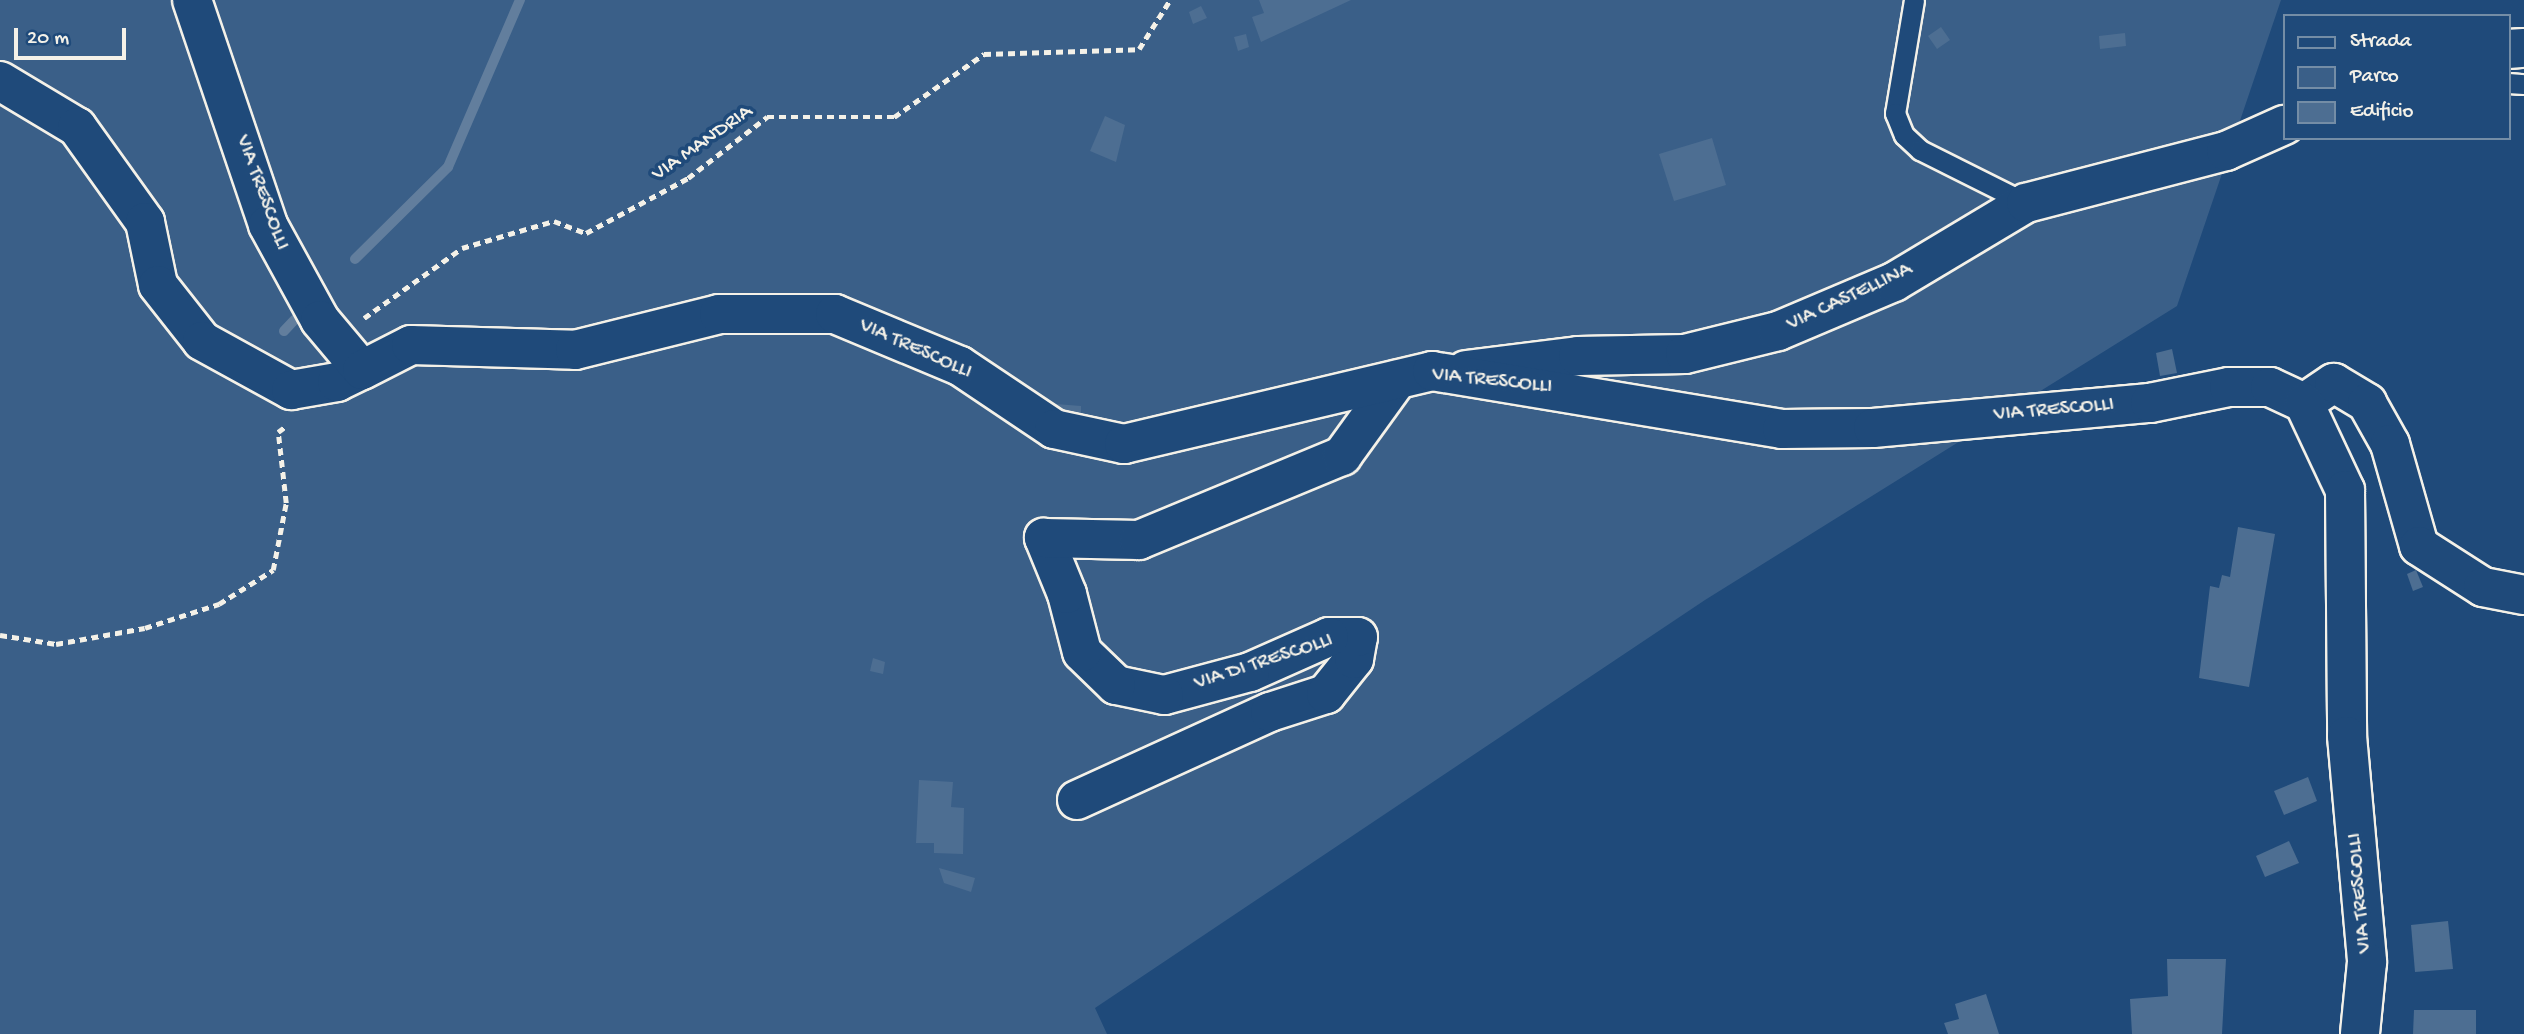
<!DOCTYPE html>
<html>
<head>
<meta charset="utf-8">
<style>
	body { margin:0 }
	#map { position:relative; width:2524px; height:1034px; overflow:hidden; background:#1f4a7a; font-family:"Gochi Hand",sans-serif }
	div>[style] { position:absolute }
	.green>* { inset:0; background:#3a5f88 }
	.stream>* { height:10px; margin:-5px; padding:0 5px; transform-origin:5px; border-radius:5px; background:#627e9d }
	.building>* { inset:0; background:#4d6e92 }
	.path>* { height:4.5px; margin-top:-2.25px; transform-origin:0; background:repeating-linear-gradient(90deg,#f4f1e8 0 7px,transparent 0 12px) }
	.roads { filter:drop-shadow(2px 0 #f4f1e8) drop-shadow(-2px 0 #f4f1e8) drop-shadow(0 2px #f4f1e8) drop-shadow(0 -2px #f4f1e8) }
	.lane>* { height:19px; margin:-9.5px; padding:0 9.5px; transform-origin:9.5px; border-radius:9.5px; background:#1f4a7a }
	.street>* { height:38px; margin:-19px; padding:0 19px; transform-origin:19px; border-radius:19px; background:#1f4a7a }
	.secondary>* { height:38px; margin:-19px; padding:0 19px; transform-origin:19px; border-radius:19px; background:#1f4a7a }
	span { translate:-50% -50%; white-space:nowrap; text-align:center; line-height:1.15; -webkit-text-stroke:7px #1f4a7a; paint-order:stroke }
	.street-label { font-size:21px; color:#f4f1e8 }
	.legend { position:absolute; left:2283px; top:14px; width:228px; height:126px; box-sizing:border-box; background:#1f4a7a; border:2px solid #748da6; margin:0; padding:9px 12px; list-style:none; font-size:21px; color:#f4f1e8 }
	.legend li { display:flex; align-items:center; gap:14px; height:35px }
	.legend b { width:35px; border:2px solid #748da6 }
	.scale { position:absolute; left:14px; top:28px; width:112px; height:32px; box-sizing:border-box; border:4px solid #f4f1e8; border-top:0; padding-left:9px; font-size:21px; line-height:24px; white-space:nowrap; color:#f4f1e8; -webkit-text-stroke:5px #1f4a7a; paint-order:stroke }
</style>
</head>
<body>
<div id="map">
	<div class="green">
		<i style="clip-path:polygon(0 0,2281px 0,2177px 306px,1705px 600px,1095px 1008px,1107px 1034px,0 1034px)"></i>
	</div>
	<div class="stream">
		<i style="left:355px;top:259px;width:131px;rotate:-44.7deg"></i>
		<i style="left:448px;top:167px;width:182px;rotate:-66.7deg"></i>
		<i style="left:284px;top:331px;width:16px;rotate:-47deg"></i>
	</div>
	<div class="building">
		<i style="clip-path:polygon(1259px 0,1351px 0,1261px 42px,1252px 17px,1264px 13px)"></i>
		<i style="clip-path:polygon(1201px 6px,1207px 18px,1193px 24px,1189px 12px)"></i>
		<i style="clip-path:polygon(1941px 27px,1950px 40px,1937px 49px,1928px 36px)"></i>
		<i style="clip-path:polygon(2125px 33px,2126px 46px,2100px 49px,2099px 36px)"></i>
		<i style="clip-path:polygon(1246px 34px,1249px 47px,1238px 51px,1234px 37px)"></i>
		<i style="clip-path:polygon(1105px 116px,1125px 125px,1116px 162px,1090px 151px)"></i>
		<i style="clip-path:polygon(1712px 138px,1726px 185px,1674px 201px,1659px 154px)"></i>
		<i style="clip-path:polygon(2172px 349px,2177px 373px,2160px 376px,2156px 353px)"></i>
		<i style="clip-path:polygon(1056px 404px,1081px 406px,1081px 423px,1055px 421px)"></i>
		<i style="clip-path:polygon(2238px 527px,2275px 534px,2249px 687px,2199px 678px,2210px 586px,2219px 588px,2222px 575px,2230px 577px)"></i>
		<i style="clip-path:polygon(2416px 570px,2423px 587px,2413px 591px,2407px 574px)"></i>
		<i style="clip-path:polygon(873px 658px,885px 662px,883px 674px,870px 671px)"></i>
		<i style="clip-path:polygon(2308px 777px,2317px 801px,2284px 815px,2274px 791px)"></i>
		<i style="clip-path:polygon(919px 780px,953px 782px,951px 807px,964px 808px,963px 854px,934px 853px,934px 843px,916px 843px)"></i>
		<i style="clip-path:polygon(2289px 841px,2299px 863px,2265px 877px,2256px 856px)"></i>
		<i style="clip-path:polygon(939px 868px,975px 878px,971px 892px,944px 883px)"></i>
		<i style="clip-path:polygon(2448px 921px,2453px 969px,2415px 972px,2411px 925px)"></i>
		<i style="clip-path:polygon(2167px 959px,2226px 959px,2222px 1034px,2132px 1034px,2130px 999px,2168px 996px)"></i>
		<i style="clip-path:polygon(1986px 994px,1999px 1034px,1948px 1034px,1944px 1023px,1959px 1019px,1955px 1004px)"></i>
		<i style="clip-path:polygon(2414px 1010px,2476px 1010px,2476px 1034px,2413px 1034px)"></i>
	</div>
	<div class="path">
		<i style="left:364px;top:318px;width:120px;rotate:-35.5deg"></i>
		<i style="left:462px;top:248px;width:96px;rotate:-16.4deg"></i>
		<i style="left:554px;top:221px;width:34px;rotate:21deg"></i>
		<i style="left:586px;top:233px;width:116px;rotate:-28.3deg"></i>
		<i style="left:688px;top:178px;width:100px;rotate:-37.7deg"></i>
		<i style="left:767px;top:117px;width:127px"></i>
		<i style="left:894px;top:117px;width:110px;rotate:-35deg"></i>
		<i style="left:984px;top:54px;width:155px;rotate:-1.8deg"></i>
		<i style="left:1139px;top:49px;width:58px;rotate:-57.7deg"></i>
		<i style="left:0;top:635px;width:57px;rotate:9.1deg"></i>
		<i style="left:56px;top:644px;width:90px;rotate:-10.2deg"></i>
		<i style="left:145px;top:628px;width:78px;rotate:-18deg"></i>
		<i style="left:219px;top:604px;width:64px;rotate:-32.2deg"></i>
		<i style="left:273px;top:570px;width:68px;rotate:-79deg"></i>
		<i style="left:286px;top:503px;width:71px;rotate:-96.4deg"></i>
		<i style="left:278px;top:432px;width:10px;rotate:-37deg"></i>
	</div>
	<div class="roads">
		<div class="lane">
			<i style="left:1914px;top:0;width:115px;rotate:99.5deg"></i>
			<i style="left:1895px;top:113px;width:24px;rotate:68deg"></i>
			<i style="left:1904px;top:135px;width:22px;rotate:43deg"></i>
			<i style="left:1920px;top:150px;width:119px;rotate:26.6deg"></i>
			<i style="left:2508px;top:83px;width:16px;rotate:4deg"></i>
		</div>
		<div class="street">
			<i style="left:2508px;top:49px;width:16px;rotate:-4deg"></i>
			<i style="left:0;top:81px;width:90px;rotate:30.9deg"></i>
			<i style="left:77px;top:127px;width:117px;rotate:54.4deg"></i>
			<i style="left:145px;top:222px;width:64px;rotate:78.3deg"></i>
			<i style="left:158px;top:285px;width:71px;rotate:51.8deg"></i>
			<i style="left:202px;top:341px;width:102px;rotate:28.8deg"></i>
			<i style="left:291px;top:390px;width:47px;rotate:-9.9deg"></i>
			<i style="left:337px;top:382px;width:28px;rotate:-26deg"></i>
			<i style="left:1466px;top:370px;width:113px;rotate:-7.1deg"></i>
			<i style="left:1578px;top:356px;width:107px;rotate:-1.1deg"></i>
			<i style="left:1685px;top:354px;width:96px;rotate:-13.9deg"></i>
			<i style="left:1778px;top:331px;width:126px;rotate:-22.9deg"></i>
			<i style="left:1894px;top:282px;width:154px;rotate:-30.9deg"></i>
			<i style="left:2026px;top:203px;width:207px;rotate:-14.6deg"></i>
			<i style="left:2226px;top:151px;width:64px;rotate:-24.1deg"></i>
			<i style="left:2304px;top:403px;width:36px;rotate:-34deg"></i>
			<i style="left:2334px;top:383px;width:39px;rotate:31deg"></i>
			<i style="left:2367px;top:403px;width:47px;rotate:60.7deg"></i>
			<i style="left:2390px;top:444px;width:106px;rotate:74.1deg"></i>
			<i style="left:2419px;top:546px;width:76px;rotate:32.6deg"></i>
			<i style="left:2483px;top:587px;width:42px;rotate:11deg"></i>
			<i style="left:1077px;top:800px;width:212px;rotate:-24.5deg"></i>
			<i style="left:1270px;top:712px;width:59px;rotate:-17.8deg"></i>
			<i style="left:1326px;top:694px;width:45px;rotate:-51.3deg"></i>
			<i style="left:1354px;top:659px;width:22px;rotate:-80deg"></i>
			<i style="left:1358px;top:637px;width:29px;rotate:180deg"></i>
			<i style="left:1329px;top:637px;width:86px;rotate:156.1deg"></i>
			<i style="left:1250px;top:672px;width:89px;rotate:165deg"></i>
			<i style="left:1164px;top:695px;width:49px;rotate:-168.2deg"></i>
			<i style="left:1116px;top:685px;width:47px;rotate:-135.9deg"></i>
			<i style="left:1082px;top:652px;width:60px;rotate:-104.5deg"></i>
			<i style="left:1067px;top:594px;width:61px;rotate:-112.3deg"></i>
			<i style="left:1044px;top:538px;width:95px;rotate:1.2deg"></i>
			<i style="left:1139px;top:540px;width:220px;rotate:-22.5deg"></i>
			<i style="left:1342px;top:456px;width:94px;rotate:-54.1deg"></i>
		</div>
		<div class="secondary">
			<i style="left:192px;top:0;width:237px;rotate:71.3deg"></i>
			<i style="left:268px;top:225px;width:108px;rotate:61.3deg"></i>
			<i style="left:320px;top:320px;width:65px;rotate:50deg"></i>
			<i style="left:362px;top:370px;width:55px;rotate:-27deg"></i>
			<i style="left:411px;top:345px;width:164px;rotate:1.7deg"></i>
			<i style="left:575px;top:350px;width:148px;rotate:-14deg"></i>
			<i style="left:719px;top:314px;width:116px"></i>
			<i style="left:835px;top:314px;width:135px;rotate:22.6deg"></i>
			<i style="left:960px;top:366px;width:113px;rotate:33.8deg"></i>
			<i style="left:1054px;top:429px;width:72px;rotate:12.1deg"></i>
			<i style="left:1124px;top:444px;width:317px;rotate:-13.3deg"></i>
			<i style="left:1432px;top:371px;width:355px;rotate:9.4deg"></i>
			<i style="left:1782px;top:429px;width:91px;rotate:-0.6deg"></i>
			<i style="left:1873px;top:428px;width:278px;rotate:-5.2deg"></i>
			<i style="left:2150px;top:403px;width:81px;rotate:-11.4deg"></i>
			<i style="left:2229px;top:387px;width:41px"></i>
			<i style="left:2270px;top:387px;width:38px;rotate:25deg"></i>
			<i style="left:2304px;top:403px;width:96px;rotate:64.8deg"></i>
			<i style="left:2345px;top:490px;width:246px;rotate:89.5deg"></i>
			<i style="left:2347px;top:736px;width:227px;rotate:84.9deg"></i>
			<i style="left:2367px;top:962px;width:72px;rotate:95.6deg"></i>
		</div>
	</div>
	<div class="street-label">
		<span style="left:703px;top:144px;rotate:-35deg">VIA MANDRIA</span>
		<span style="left:261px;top:193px;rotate:70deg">VIA TRESCOLLI</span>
		<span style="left:1850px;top:298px;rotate:-25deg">VIA CASTELLINA</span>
		<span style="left:915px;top:350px;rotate:24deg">VIA TRESCOLLI</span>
		<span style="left:1492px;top:382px;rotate:6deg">VIA TRESCOLLI</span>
		<span style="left:2054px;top:411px;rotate:-5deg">VIA TRESCOLLI</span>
		<span style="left:1264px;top:663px;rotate:-18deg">VIA DI TRESCOLLI</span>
		<span style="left:2361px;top:893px;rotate:-95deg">VIA TRESCOLLI</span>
	</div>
	<ul class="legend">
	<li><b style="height:9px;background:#1f4a7a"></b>Strada</li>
	<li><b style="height:19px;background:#3a5f88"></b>Parco</li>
	<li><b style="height:19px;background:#4d6e92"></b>Edificio</li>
	</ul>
	<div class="scale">20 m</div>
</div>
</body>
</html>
